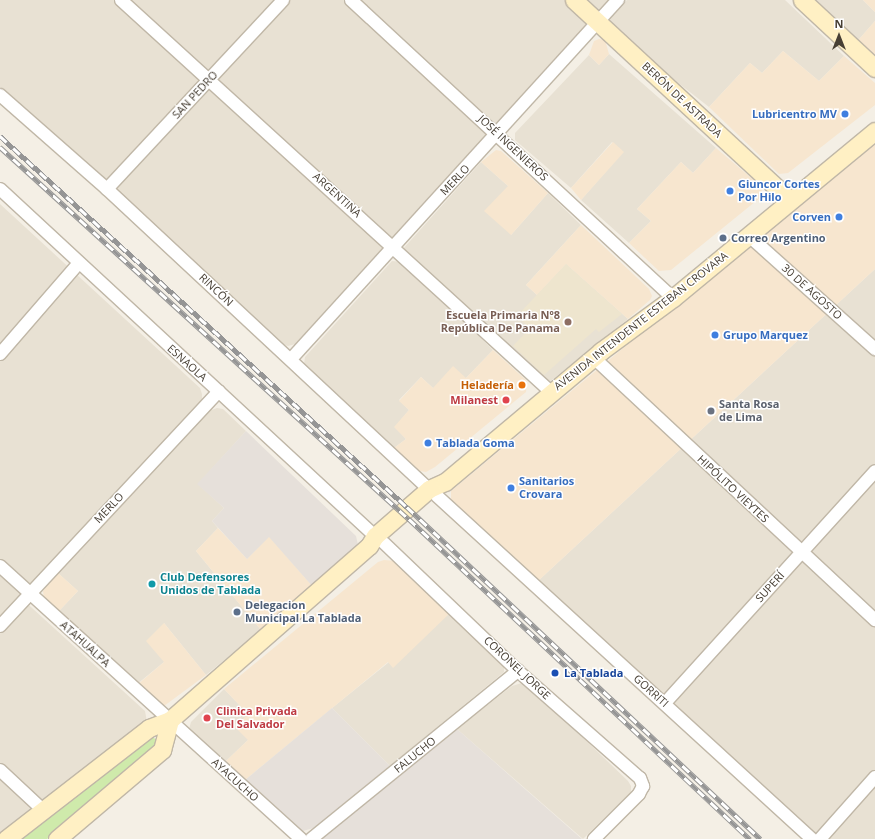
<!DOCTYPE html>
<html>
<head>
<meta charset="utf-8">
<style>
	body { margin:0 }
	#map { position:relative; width:875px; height:839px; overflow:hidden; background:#f4efe5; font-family:"Open Sans",sans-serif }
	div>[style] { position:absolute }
	.residential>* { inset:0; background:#e8e1d3 }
	.commercial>* { inset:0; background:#f7e6cf }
	.industrial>* { inset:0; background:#e6e0da }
	.education>* { inset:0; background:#eee5ce }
	.green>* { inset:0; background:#cfeaab }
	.roads { filter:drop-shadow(1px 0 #c0b7a7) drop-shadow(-1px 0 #c0b7a7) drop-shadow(0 1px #c0b7a7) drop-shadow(0 -1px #c0b7a7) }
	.street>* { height:12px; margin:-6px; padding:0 6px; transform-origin:6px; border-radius:6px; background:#fff }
	.secondary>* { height:17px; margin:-8.5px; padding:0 8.5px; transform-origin:8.5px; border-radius:8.5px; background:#fff0c4 }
	.rail>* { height:4.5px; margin-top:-2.25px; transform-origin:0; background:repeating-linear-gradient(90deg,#fff 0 9px,#959595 0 18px); box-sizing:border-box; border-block:1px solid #959595 }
	.dots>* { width:11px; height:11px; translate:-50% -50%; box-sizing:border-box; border:2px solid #fff; border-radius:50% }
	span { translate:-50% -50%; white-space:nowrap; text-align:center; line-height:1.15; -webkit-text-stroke:3px #fff; paint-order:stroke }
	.street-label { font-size:11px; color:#473f34 }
	.shop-label { font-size:11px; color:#366cbe; font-weight:700 }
	.right { translate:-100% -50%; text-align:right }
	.left { translate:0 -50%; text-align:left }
	.service-label { font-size:11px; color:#4e5e75; font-weight:700 }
	.education-label { font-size:11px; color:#785e54; font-weight:700 }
	.food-label { font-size:11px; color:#c56008; font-weight:700 }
	.health-label { font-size:11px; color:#be3a42; font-weight:700 }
	.worship-label { font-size:11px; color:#5b616d; font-weight:700 }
	.culture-label { font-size:11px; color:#0d838f; font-weight:700 }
	.transit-label { font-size:11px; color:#164399; font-weight:700 }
	.north { position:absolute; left:819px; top:16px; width:40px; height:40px; -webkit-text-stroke:3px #fff; paint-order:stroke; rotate:0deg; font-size:11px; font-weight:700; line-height:16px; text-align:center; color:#473f34 }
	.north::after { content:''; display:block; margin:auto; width:14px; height:18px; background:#473f34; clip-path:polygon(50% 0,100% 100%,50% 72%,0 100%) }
</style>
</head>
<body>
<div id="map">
	<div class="residential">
		<i style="clip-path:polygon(0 0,613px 0,299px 343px,288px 346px,282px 344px,0 87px)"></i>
		<i style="clip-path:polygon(627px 0,785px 0,844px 56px,819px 81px,783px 51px,762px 73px,750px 63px,709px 107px,612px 31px,609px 24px,611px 17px)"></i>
		<i style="clip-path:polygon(804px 0,863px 0,875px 12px,875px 21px,854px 45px)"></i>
		<i style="clip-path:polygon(609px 54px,716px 148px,693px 173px,681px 162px,637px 209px,651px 221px,629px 243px,581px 200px,623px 152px,612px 142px,571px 188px,515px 140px,515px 133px,589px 55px,599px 65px)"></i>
		<i style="clip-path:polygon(481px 162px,508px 186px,511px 235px,548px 193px,581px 225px,526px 285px,537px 295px,566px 264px,628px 319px,548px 383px,402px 250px)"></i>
		<i style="clip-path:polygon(0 204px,200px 388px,202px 394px,202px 400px,20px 597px,145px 711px,147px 722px,0 838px)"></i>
		<i style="clip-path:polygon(392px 261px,402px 262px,493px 350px,466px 378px,433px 388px,421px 377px,399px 400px,409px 410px,395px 427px,406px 439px,394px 448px,306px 368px,304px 364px,305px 357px)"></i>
		<i style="clip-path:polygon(875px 269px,875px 839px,819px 839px,538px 581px)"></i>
		<i style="clip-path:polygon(217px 408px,223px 409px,246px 431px,198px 484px,224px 508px,212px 521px,218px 528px,196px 551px,261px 630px,206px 675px,164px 623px,164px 662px,136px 685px,59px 611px,78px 591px,58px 573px,209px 411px)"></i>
		<i style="clip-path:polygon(450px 613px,504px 666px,504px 672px,390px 766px,332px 708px)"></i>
		<i style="clip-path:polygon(525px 682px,628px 781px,631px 786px,631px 792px,583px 839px,457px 729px,512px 686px)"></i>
		<i style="clip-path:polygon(224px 689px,248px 714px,248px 740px,226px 761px,189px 729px,191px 722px)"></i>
	</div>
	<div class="commercial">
		<i style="clip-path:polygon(863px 0,875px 0,875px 12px)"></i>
		<i style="clip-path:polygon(875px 21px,875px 65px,854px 45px)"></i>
		<i style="clip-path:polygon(599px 39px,605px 40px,609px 54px,599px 65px,589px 55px,594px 41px)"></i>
		<i style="clip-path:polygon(783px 51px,819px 81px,844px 56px,875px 83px,875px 105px,788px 173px,779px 174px,709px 107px,750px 63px,762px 73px)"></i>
		<i style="clip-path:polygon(875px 139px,875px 269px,538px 581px,455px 505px,451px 499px,451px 491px)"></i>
		<i style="clip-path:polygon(613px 142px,624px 152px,581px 200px,571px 188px)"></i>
		<i style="clip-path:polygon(716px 148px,762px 187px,761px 197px,671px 270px,659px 271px,629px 243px,651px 221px,637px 209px,681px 162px,693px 173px)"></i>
		<i style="clip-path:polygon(496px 150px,501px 151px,548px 193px,511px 235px,484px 211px,508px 186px,481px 162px)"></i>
		<i style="clip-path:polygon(581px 225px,649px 289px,652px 296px,650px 300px,628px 319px,566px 264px,537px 295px,526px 285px)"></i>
		<i style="clip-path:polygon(493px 350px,527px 381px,526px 392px,435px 467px,426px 472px,420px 471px,394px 448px,406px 439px,394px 427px,409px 410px,399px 401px,421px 377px,433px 388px,453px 366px,466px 378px)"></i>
		<i style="clip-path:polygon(218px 528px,247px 559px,269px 536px,313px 587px,261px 630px,196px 551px)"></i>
		<i style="clip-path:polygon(384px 560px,395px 561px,450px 613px,393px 668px,388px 662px,245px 780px,226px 761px,248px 740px,235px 727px,248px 714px,224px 689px,378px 562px)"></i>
		<i style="clip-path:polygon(58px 573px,78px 591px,59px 611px,44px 598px,43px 591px)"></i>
		<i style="clip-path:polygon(164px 623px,206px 675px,164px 706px,160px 706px,137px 685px,164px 662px,146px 641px)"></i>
	</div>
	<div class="industrial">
		<i style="clip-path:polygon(246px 431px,356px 536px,358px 545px,313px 587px,269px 537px,247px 559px,212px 521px,224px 508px,197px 484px)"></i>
		<i style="clip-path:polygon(332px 708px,390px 766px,317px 827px,303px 831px,298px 830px,245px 780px)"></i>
		<i style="clip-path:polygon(457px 729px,582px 839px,319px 839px)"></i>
	</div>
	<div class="education">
		<i style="clip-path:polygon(566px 264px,622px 314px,599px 332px,596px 329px,544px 375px,513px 346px,530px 328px,517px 316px)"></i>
	</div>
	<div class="green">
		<i style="clip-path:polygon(151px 737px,156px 739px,157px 744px,63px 827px,47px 839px,20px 839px)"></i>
	</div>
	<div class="roads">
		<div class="street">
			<i style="left:121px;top:0;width:582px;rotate:42.35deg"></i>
			<i style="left:351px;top:0;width:439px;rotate:42.8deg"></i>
			<i style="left:0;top:95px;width:142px;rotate:41.3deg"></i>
			<i style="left:107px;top:189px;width:440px;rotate:43deg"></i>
			<i style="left:0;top:189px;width:511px;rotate:42.78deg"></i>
			<i style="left:107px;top:189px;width:258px;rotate:-47deg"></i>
			<i style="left:748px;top:235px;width:171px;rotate:41.9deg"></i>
			<i style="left:0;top:354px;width:119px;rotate:-49.1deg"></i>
			<i style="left:593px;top:357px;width:386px;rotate:43deg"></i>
			<i style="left:291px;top:359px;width:486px;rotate:-47.7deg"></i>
			<i style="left:437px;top:496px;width:508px;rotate:42.45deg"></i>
			<i style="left:384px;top:543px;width:185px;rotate:43.7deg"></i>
			<i style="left:518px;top:671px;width:162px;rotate:41.3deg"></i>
			<i style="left:640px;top:778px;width:9px;rotate:69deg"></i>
			<i style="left:643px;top:786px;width:9px;rotate:117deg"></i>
			<i style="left:639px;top:794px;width:64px;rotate:135deg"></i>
			<i style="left:0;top:566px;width:406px;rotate:42.2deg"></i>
			<i style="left:0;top:626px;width:321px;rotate:-47deg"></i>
			<i style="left:665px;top:703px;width:313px;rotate:-47.8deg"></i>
			<i style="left:0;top:770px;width:60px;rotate:43deg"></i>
			<i style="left:311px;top:839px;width:267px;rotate:-39.1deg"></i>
			<i style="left:820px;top:839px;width:83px;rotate:-48.4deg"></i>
		</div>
		<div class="secondary">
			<i style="left:574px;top:0;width:294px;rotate:42.8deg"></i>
			<i style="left:802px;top:0;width:100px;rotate:43deg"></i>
			<i style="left:6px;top:839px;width:181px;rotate:-37.8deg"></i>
			<i style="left:149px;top:728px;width:22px;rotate:-21deg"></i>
			<i style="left:170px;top:720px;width:264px;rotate:-41.2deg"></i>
			<i style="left:369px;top:546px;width:12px;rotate:-59deg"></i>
			<i style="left:375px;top:536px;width:72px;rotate:-41deg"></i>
			<i style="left:429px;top:489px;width:17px;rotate:-24deg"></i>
			<i style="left:445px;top:482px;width:204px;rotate:-40deg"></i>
			<i style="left:601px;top:351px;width:89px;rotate:-36.4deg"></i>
			<i style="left:673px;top:298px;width:262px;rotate:-39.6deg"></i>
			<i style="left:57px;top:839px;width:138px;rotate:-40.3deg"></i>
			<i style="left:162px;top:750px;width:31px;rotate:-75deg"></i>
		</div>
	</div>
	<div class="rail">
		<i style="left:0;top:136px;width:551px;rotate:42.35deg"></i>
		<i style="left:407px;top:507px;width:485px;rotate:43.2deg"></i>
		<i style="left:0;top:147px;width:553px;rotate:42.29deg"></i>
		<i style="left:409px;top:519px;width:468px;rotate:43.2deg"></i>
	</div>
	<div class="dots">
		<i style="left:845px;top:114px;background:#3f7fe0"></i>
		<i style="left:730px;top:191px;background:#3f7fe0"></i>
		<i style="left:839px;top:217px;background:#3f7fe0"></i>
		<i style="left:723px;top:238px;background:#5c6f8a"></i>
		<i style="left:568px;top:322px;background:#8d6e63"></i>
		<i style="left:715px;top:335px;background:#3f7fe0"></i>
		<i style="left:522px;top:385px;background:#e8710a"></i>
		<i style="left:506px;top:400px;background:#e0444e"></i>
		<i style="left:711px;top:411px;background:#6b7280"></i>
		<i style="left:428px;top:443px;background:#3f7fe0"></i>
		<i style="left:511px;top:488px;background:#3f7fe0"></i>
		<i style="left:152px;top:584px;background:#0f9aa8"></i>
		<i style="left:237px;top:612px;background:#5c6f8a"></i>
		<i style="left:555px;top:673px;background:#1a4fb4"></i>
		<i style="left:207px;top:718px;background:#e0444e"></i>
	</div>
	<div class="street-label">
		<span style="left:195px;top:95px;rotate:-47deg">SAN PEDRO</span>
		<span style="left:682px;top:100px;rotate:43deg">BERÓN DE ASTRADA</span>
		<span style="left:513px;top:148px;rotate:43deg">JOSÉ INGENIEROS</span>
		<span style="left:455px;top:180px;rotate:-47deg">MERLO</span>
		<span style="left:337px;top:195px;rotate:42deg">ARGENTINA</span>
		<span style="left:216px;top:290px;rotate:43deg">RINCÓN</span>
		<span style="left:812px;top:292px;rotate:42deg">30 DE AGOSTO</span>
		<span style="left:641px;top:321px;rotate:-38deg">AVENIDA INTENDENTE ESTEBAN CROVARA</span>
		<span style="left:187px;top:363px;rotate:42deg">ESNAOLA</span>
		<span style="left:733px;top:489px;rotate:43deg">HIPÓLITO VIEYTES</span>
		<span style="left:109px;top:508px;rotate:-47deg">MERLO</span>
		<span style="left:770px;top:587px;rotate:-48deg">SUPERÍ</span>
		<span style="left:85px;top:644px;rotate:42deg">ATAHUALPA</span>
		<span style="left:517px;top:668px;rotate:43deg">CORONEL JORGE</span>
		<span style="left:651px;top:691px;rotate:42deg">GORRITI</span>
		<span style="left:415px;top:755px;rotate:-39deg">FALUCHO</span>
		<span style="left:235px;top:780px;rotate:42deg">AYACUCHO</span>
	</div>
	<div class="shop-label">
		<span class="right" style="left:837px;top:114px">Lubricentro MV</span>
		<span class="left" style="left:738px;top:191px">Giuncor Cortes<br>Por Hilo</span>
		<span class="right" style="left:831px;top:217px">Corven</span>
		<span class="left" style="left:723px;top:335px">Grupo Marquez</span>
		<span class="left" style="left:436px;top:443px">Tablada Goma</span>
		<span class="left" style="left:519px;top:488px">Sanitarios<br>Crovara</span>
	</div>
	<div class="service-label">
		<span class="left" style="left:731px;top:238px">Correo Argentino</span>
		<span class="left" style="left:245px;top:612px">Delegacion<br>Municipal La Tablada</span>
	</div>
	<div class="education-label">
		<span class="right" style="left:560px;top:322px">Escuela Primaria Nº8<br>República De Panama</span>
	</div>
	<div class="food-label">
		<span class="right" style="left:514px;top:385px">Heladería</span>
	</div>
	<div class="health-label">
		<span class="right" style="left:498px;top:400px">Milanest</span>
		<span class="left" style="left:216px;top:718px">Clinica Privada<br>Del Salvador</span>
	</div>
	<div class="worship-label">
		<span class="left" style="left:719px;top:411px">Santa Rosa<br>de Lima</span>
	</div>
	<div class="culture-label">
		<span class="left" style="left:160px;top:584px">Club Defensores<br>Unidos de Tablada</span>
	</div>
	<div class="transit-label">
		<span class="left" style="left:564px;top:673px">La Tablada</span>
	</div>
	<div class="north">N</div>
</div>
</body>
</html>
